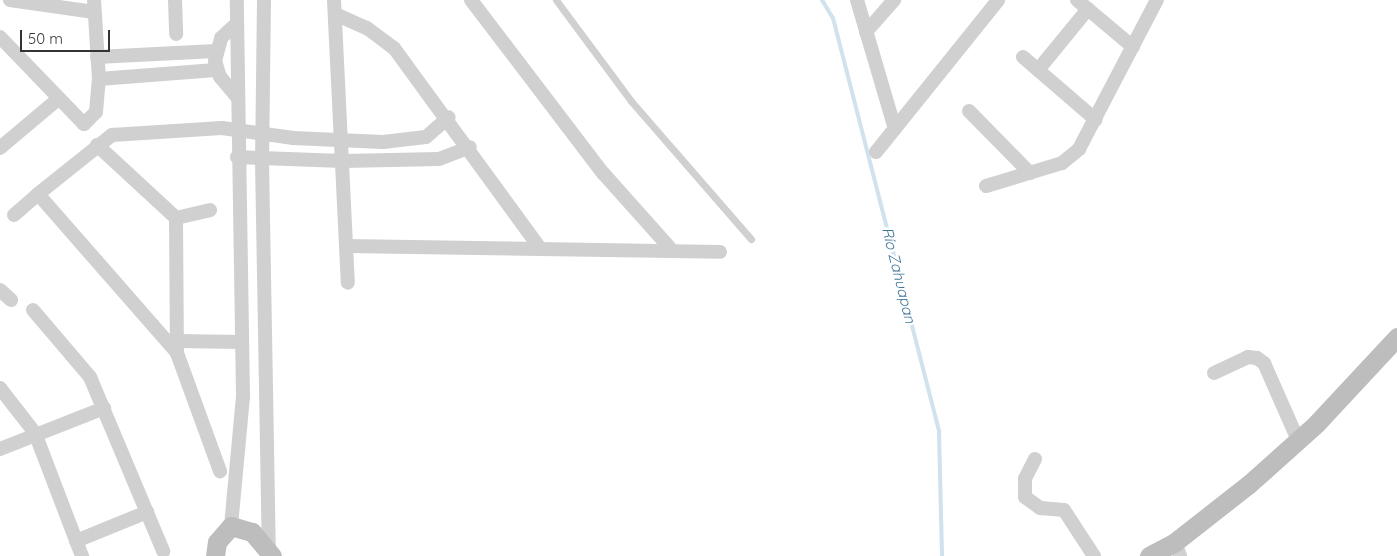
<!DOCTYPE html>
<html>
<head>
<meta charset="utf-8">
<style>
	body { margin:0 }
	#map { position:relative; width:1397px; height:556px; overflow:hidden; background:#fff; font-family:Quicksand,sans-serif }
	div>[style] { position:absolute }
	.stream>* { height:4px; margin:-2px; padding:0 2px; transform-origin:2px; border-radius:2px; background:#cfe2ee }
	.lane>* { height:7px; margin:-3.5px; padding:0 3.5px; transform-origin:3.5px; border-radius:3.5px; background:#d0d0d0 }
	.street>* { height:14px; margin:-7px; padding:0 7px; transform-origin:7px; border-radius:7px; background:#d0d0d0 }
	.secondary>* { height:19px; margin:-9.5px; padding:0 9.5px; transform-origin:9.5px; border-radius:9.5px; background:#bdbdbd }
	span { translate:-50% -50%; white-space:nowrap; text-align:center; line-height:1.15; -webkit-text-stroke:5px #fff; paint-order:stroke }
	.water-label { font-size:15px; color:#3f7597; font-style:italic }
	.scale { position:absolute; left:20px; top:30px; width:90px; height:22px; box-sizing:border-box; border:2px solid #333; border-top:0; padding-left:6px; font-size:15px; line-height:18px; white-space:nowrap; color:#333; -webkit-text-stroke:4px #fff; paint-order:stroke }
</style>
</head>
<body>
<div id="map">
	<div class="stream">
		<i style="left:822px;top:0;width:21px;rotate:59deg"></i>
		<i style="left:833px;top:18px;width:427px;rotate:75.6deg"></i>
		<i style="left:939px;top:432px;width:124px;rotate:88.6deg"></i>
	</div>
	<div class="lane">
		<i style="left:556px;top:0;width:126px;rotate:53.4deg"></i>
		<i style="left:631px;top:101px;width:183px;rotate:49deg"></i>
	</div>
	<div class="street">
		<i style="left:10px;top:0;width:85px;rotate:8.1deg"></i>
		<i style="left:175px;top:0;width:34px;rotate:88deg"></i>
		<i style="left:264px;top:0;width:160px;rotate:90.7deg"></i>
		<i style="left:262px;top:160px;width:390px;rotate:89deg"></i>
		<i style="left:334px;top:0;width:283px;rotate:87.2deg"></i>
		<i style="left:471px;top:0;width:218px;rotate:52.7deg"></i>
		<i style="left:603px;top:173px;width:101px;rotate:48.2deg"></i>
		<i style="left:857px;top:0;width:134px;rotate:73.6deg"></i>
		<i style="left:1077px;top:0;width:73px;rotate:40deg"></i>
		<i style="left:335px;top:14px;width:35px;rotate:24deg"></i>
		<i style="left:367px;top:28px;width:34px;rotate:37deg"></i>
		<i style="left:394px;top:48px;width:248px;rotate:53.9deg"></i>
		<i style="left:866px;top:32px;width:43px;rotate:-48.8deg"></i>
		<i style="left:0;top:37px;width:121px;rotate:46deg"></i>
		<i style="left:84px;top:124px;width:17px;rotate:-45deg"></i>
		<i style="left:96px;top:112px;width:33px;rotate:-85deg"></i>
		<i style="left:99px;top:79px;width:79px;rotate:-93.6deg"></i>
		<i style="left:97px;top:57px;width:119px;rotate:-2.9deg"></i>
		<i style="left:1023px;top:57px;width:96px;rotate:40.8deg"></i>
		<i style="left:1038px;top:70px;width:79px;rotate:-50.7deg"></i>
		<i style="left:99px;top:79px;width:117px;rotate:-4.4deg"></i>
		<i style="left:237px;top:97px;width:26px;rotate:-130deg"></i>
		<i style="left:220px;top:77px;width:17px;rotate:-107deg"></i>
		<i style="left:215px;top:61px;width:24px;rotate:-75deg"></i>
		<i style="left:221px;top:38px;width:22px;rotate:-43deg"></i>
		<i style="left:969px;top:111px;width:87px;rotate:45.5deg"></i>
		<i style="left:97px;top:145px;width:108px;rotate:42.7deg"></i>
		<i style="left:176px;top:218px;width:135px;rotate:89.6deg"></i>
		<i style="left:177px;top:353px;width:126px;rotate:70deg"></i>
		<i style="left:0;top:148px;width:75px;rotate:-40.1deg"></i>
		<i style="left:876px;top:152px;width:195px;rotate:-51.2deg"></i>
		<i style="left:237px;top:157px;width:106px;rotate:2.2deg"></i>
		<i style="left:343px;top:161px;width:96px;rotate:-1.2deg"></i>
		<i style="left:439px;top:159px;width:33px;rotate:-21deg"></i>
		<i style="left:986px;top:186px;width:79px;rotate:-16.8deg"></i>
		<i style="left:1062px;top:163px;width:22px;rotate:-39deg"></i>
		<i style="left:1079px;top:149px;width:168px;rotate:-62.4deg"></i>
		<i style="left:38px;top:194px;width:95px;rotate:-38.6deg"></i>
		<i style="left:112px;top:135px;width:110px;rotate:-3.6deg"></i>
		<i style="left:222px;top:128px;width:72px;rotate:8deg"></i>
		<i style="left:293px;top:138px;width:90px;rotate:2.5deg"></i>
		<i style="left:383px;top:142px;width:43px;rotate:-6.6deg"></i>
		<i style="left:426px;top:137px;width:30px;rotate:-41deg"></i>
		<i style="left:14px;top:215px;width:32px;rotate:-41deg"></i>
		<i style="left:38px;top:194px;width:211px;rotate:48.8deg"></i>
		<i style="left:176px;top:218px;width:35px;rotate:-13deg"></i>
		<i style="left:346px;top:246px;width:374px;rotate:0.9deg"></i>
		<i style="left:0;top:290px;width:15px;rotate:42deg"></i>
		<i style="left:33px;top:310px;width:88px;rotate:49.6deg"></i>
		<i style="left:90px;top:377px;width:189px;rotate:67.2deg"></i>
		<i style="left:177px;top:341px;width:65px;rotate:0.9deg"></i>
		<i style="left:1214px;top:373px;width:38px;rotate:-25deg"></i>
		<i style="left:1248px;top:357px;width:9px;rotate:6deg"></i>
		<i style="left:1257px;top:358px;width:9px;rotate:36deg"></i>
		<i style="left:1264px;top:363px;width:84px;rotate:66.2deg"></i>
		<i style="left:0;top:388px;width:57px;rotate:52.1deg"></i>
		<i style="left:35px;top:433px;width:132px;rotate:69.1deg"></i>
		<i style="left:0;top:449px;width:112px;rotate:-21.5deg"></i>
		<i style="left:1035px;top:459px;width:22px;rotate:117deg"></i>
		<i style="left:1025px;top:479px;width:18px;rotate:90deg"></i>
		<i style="left:1025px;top:497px;width:19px;rotate:36deg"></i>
		<i style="left:1040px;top:508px;width:24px;rotate:5deg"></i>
		<i style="left:1064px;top:510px;width:55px;rotate:56.9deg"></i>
		<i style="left:231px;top:526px;width:131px;rotate:-84.7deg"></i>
		<i style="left:243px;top:396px;width:396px;rotate:-90.9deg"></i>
		<i style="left:76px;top:541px;width:77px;rotate:-22.2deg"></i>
		<i style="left:1175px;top:542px;width:15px;rotate:70deg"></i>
	</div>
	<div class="secondary">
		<i style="left:215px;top:556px;width:14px;rotate:-82deg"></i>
		<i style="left:217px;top:542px;width:21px;rotate:-49deg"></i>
		<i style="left:231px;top:526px;width:22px;rotate:16deg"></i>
		<i style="left:252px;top:532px;width:31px;rotate:50deg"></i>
		<i style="left:1149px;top:556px;width:30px;rotate:-28deg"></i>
		<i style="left:1175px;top:542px;width:94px;rotate:-38.1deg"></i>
		<i style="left:1249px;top:484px;width:90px;rotate:-41.8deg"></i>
		<i style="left:1316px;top:424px;width:119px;rotate:-47deg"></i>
	</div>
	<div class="water-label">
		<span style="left:899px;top:275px;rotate:76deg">Río Zahuapan</span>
	</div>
	<div class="scale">50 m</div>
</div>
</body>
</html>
